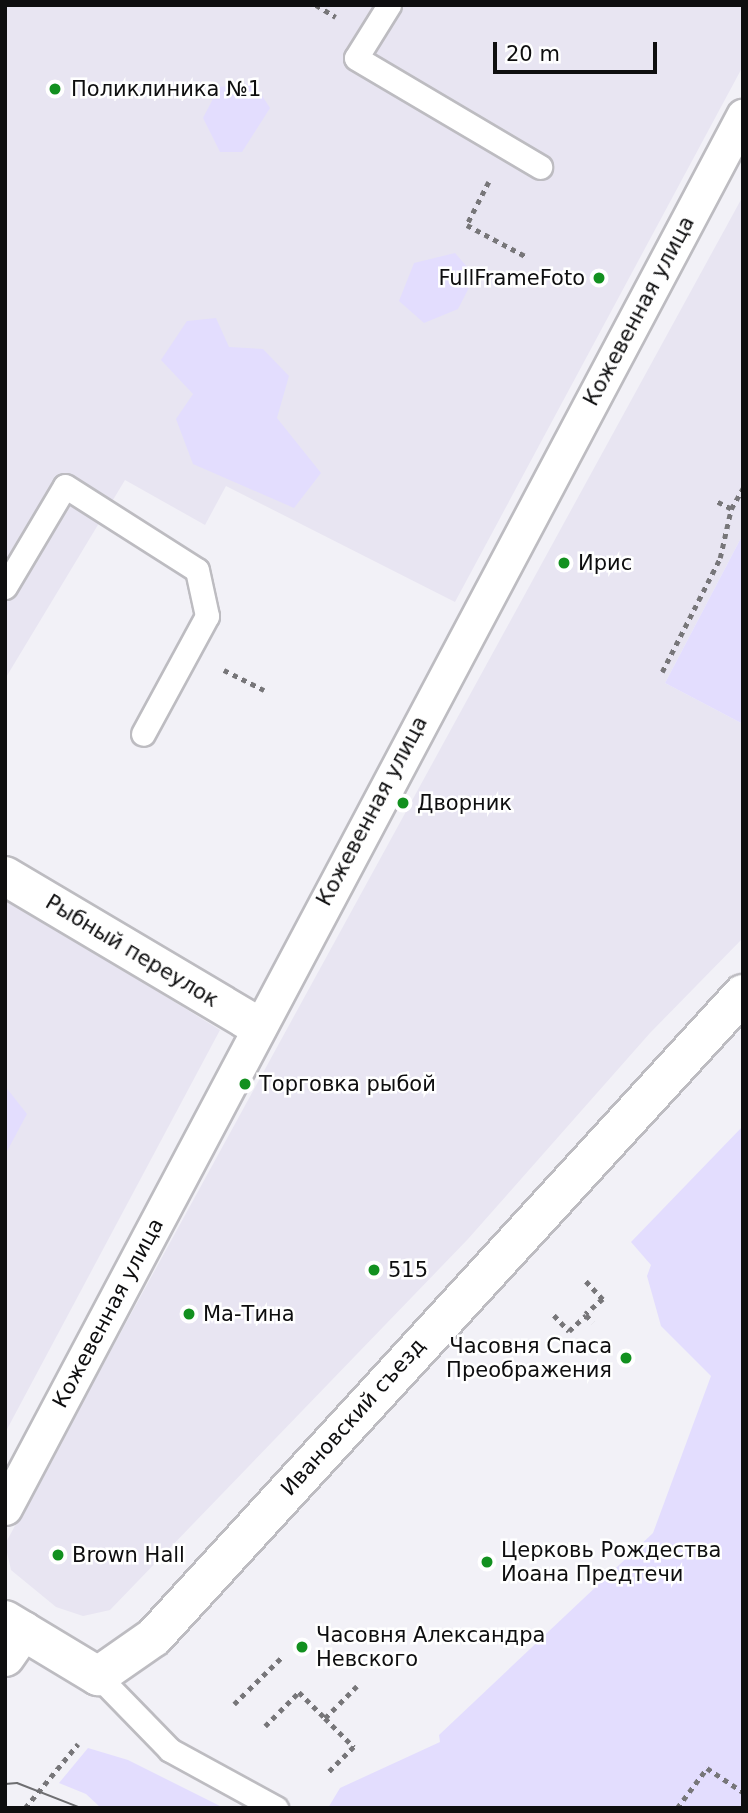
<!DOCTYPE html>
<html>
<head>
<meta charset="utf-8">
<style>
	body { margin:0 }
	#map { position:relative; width:748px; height:1813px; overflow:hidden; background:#f2f1f7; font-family:"DejaVu Sans",sans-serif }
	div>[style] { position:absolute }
	.built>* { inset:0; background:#e8e5f2 }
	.green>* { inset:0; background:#e3ddfe }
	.path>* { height:4.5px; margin-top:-2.25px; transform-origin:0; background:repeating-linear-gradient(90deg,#777679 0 5px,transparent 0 10px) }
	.roads { filter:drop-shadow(2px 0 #bdbcc1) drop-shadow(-2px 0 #bdbcc1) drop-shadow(0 2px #bdbcc1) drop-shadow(0 -2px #bdbcc1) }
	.service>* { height:23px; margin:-11.5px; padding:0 11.5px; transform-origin:11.5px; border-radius:11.5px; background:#fff }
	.pedestrian>* { height:33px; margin:-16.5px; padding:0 16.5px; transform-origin:16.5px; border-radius:16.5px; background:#fff }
	.minor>* { height:38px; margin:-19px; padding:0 19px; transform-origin:19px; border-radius:19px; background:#fff }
	.tram>* { height:2px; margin:-1px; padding:0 1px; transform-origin:1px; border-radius:1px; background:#6e6e71 }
	.dots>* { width:19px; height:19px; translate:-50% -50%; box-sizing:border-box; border:4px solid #fff; border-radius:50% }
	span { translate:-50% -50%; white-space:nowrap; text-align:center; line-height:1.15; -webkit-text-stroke:5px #fff; paint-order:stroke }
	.poi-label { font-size:21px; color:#0e0e0f }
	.left { translate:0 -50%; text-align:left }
	.right { translate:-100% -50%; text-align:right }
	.street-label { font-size:21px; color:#0e0e0f }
	.frame { position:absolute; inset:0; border:7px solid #0e0e0f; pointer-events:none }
	.scale { position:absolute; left:493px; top:42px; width:164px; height:32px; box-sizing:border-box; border:4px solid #0e0e0f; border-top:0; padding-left:9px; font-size:21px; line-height:24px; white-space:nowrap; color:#0e0e0f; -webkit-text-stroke:5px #fff; paint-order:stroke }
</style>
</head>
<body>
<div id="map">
	<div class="built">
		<i style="clip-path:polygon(5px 5px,743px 5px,743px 66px,455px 602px,226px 486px,205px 525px,125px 480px,5px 679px)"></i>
		<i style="clip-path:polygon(743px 196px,743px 534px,665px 683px,743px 724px,743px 938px,650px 1033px,468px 1239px,110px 1610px,83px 1616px,56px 1607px,11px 1570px,5px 1544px)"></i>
		<i style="clip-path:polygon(5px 897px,220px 1030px,5px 1433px)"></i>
	</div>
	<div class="green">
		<i style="clip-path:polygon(254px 83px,270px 108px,242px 152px,220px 152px,203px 118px,219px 87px)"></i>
		<i style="clip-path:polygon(455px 253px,475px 276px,458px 309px,424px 323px,399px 301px,414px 263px)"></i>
		<i style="clip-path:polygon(216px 318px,229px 347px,263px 349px,289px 376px,277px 418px,321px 473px,294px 508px,193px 464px,176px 419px,193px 394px,161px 360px,187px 321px)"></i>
		<i style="clip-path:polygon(743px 534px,743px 724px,665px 683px)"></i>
		<i style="clip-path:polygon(5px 1086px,27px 1114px,5px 1155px)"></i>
		<i style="clip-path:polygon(743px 1126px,743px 1808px,328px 1808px,340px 1788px,440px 1742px,439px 1735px,653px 1533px,711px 1376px,661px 1326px,647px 1276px,651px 1265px,631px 1242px)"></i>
		<i style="clip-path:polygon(88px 1748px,128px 1760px,224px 1808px,101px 1808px,86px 1794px,59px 1783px)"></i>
	</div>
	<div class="path">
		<i style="left:316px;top:5px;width:23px;rotate:31deg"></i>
		<i style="left:489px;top:182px;width:48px;rotate:117.1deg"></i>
		<i style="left:467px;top:225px;width:66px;rotate:28.1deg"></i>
		<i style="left:731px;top:509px;width:24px;rotate:-60deg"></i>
		<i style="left:224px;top:670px;width:45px;rotate:26.6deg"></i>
		<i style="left:662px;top:672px;width:128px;rotate:-63deg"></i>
		<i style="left:720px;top:558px;width:50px;rotate:-77.3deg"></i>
		<i style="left:731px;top:509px;width:18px;rotate:-153deg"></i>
		<i style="left:586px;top:1281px;width:25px;rotate:47deg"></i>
		<i style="left:603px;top:1299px;width:23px;rotate:139deg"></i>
		<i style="left:554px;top:1315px;width:22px;rotate:47deg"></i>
		<i style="left:569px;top:1331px;width:23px;rotate:-43deg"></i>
		<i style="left:586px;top:1315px;width:10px;rotate:45deg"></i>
		<i style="left:234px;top:1704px;width:67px;rotate:-44.4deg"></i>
		<i style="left:325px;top:1718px;width:41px;rotate:45deg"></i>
		<i style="left:354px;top:1747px;width:35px;rotate:135deg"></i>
		<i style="left:265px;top:1726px;width:48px;rotate:-45deg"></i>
		<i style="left:299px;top:1692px;width:37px;rotate:45deg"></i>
		<i style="left:325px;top:1718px;width:45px;rotate:-45deg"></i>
		<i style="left:25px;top:1808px;width:83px;rotate:-50.4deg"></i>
		<i style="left:677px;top:1808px;width:50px;rotate:-53.1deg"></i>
		<i style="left:707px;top:1768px;width:43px;rotate:33.7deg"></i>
	</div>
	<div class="roads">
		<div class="service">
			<i style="left:389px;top:5px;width:62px;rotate:121.9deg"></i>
			<i style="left:356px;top:58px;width:214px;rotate:30.6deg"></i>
			<i style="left:5px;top:587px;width:117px;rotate:-59.3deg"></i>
			<i style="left:65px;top:486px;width:156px;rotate:32.5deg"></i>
			<i style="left:197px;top:570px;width:47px;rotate:77.7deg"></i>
			<i style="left:207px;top:616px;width:134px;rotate:118.5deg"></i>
			<i style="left:98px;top:1676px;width:103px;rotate:45.8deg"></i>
			<i style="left:170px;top:1750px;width:121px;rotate:28.7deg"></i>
		</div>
		<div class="pedestrian">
			<i style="left:5px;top:1508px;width:1576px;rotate:-62.07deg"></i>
		</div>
		<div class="minor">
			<i style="left:5px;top:876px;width:294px;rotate:30.7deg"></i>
			<i style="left:5px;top:1620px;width:109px;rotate:31.1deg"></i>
			<i style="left:98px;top:1676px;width:68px;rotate:-34.9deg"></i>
			<i style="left:154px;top:1637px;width:872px;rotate:-47.51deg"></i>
			<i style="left:5px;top:1657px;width:32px;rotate:-55deg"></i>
		</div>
	</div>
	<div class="tram">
		<i style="left:5px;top:1784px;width:12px;rotate:-5deg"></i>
		<i style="left:17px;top:1783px;width:69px;rotate:21.3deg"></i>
	</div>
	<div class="dots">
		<i style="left:55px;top:89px;background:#12901f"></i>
		<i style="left:599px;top:278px;background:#12901f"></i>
		<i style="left:564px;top:563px;background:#12901f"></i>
		<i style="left:403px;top:803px;background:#12901f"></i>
		<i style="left:245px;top:1084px;background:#12901f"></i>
		<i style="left:374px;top:1270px;background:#12901f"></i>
		<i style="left:189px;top:1314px;background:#12901f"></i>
		<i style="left:626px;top:1358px;background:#12901f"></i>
		<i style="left:58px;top:1555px;background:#12901f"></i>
		<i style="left:487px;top:1562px;background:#12901f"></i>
		<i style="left:302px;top:1647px;background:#12901f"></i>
	</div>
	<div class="poi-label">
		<span class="left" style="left:71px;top:89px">Поликлиника №1</span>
		<span class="right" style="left:585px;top:278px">FullFrameFoto</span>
		<span class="left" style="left:578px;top:563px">Ирис</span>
		<span class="left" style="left:417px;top:803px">Дворник</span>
		<span class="left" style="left:259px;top:1084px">Торговка рыбой</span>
		<span class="left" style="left:388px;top:1270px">515</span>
		<span class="left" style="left:203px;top:1314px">Ма-Тина</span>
		<span class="right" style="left:612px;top:1358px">Часовня Спаса<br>Преображения</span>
		<span class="left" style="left:501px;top:1562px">Церковь Рождества<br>Иоана Предтечи</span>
		<span class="left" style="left:72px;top:1555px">Brown Hall</span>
		<span class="left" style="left:316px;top:1647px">Часовня Александра<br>Невского</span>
	</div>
	<div class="street-label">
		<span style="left:639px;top:311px;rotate:-62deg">Кожевенная улица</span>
		<span style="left:372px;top:811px;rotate:-62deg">Кожевенная улица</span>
		<span style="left:132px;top:951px;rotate:31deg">Рыбный переулок</span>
		<span style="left:108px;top:1313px;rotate:-62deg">Кожевенная улица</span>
		<span style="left:353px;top:1417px;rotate:-48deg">Ивановский съезд</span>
	</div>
	<div class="frame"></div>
	<div class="scale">20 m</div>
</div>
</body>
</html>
